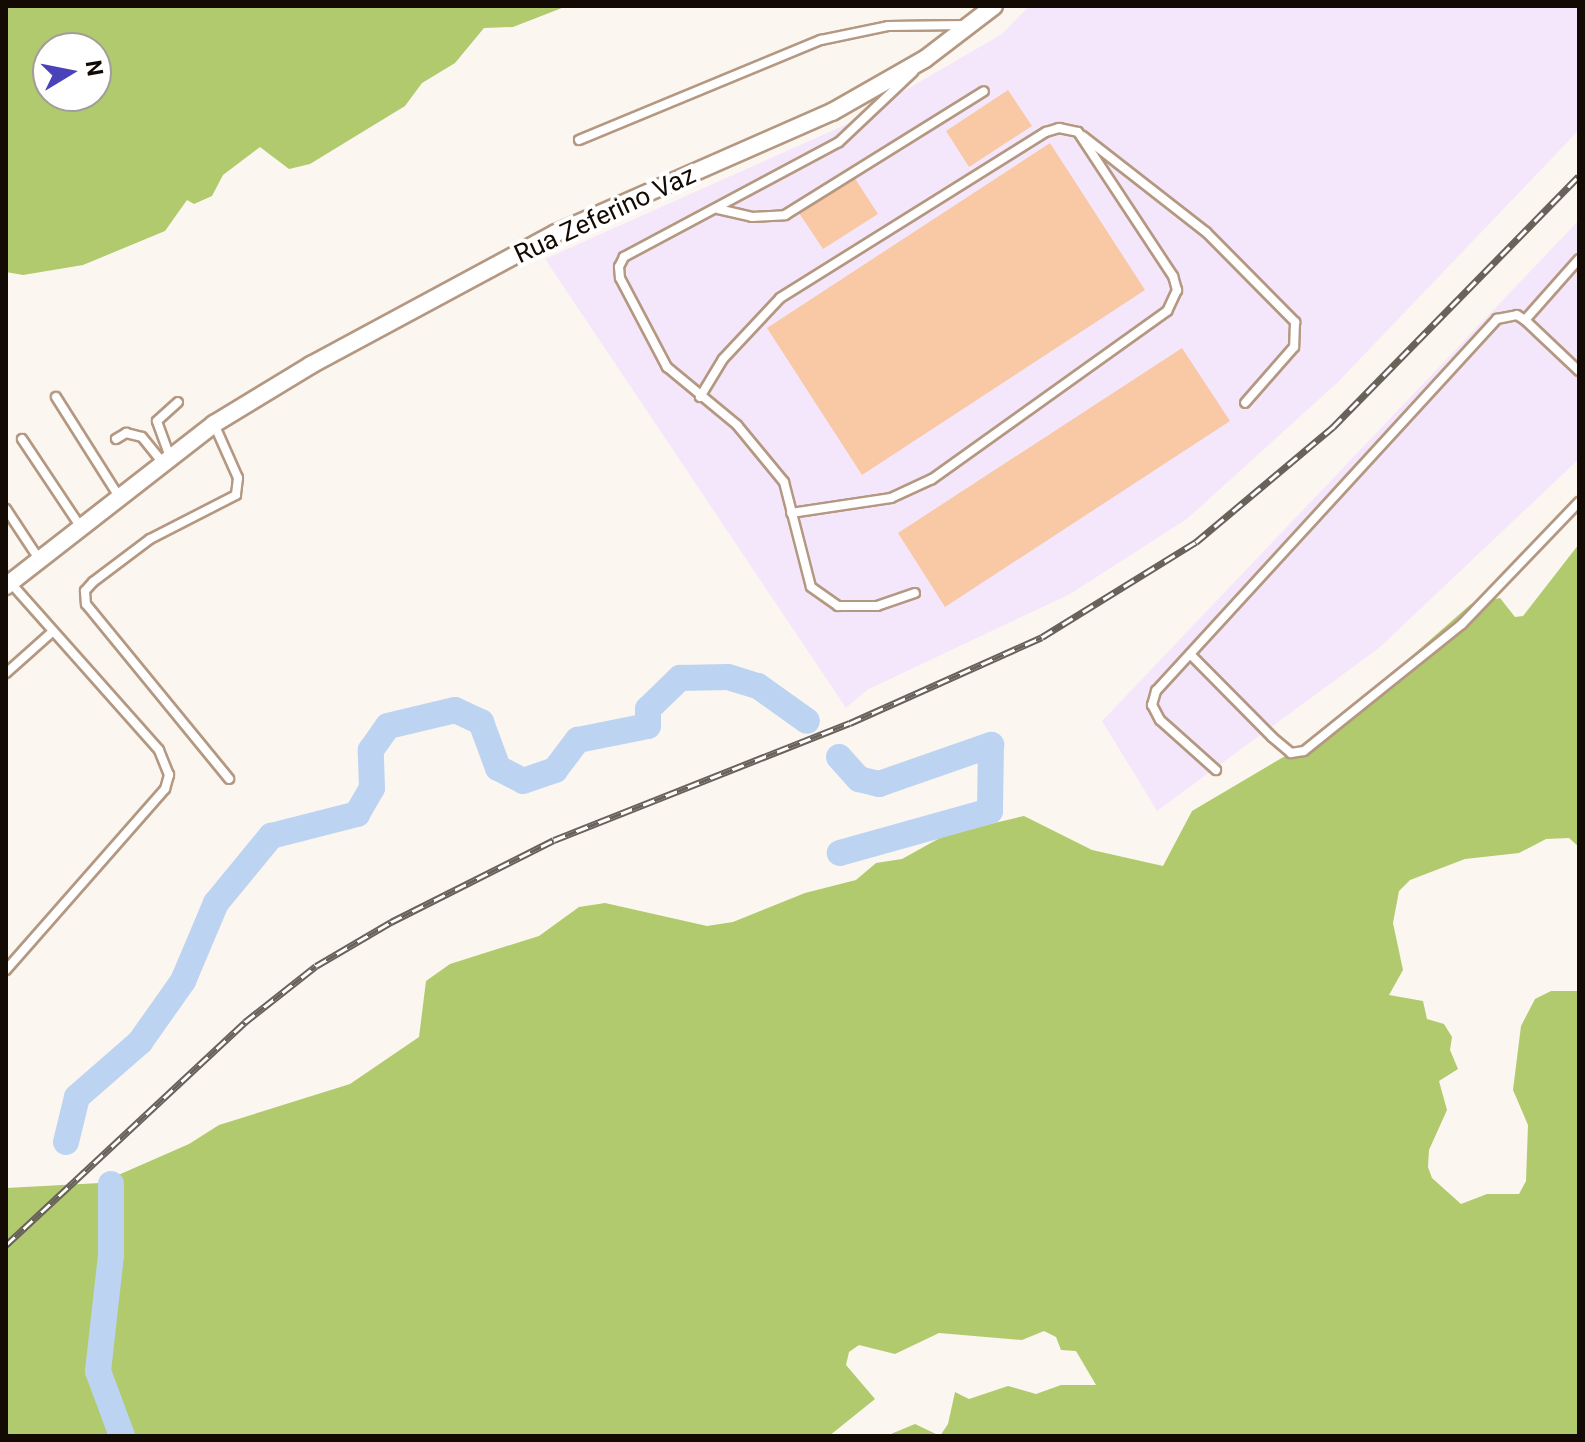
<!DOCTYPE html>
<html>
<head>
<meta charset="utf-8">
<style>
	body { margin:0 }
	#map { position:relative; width:1585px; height:1442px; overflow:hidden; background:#fcf6f0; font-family:Roboto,sans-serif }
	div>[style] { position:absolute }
	.industrial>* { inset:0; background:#f5e7fb }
	.forest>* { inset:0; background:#b0ca6d }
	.river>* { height:26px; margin:-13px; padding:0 13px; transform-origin:13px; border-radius:13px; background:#bdd3f2 }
	.building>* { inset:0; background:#f9c8a5 }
	.roads { filter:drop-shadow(2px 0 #b49881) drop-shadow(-2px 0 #b49881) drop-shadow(0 2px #b49881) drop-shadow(0 -2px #b49881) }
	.service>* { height:8px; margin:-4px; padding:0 4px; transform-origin:4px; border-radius:4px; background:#fff }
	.minor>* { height:16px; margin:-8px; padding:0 8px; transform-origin:8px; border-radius:8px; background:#fff }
	.rail>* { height:7px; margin-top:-3.5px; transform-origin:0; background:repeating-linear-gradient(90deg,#fff 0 12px,#69625b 0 24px); box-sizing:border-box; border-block:2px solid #69625b }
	span { translate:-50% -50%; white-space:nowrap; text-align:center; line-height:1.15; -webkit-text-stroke:8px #fff; paint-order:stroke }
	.street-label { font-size:26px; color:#130a03 }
	.frame { position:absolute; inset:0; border:8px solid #130a03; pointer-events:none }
	.north { position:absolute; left:32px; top:32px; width:80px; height:80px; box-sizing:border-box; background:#fff; border:2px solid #a19d9a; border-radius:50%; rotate:80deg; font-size:22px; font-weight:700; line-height:32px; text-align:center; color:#130a03 }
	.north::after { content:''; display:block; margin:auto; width:28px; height:36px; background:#4a42b9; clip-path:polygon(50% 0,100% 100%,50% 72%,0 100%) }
</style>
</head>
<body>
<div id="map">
	<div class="industrial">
		<i style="clip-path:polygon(1029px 6px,1579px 6px,1579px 130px,1338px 382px,1187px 519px,1070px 594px,867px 690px,846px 708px,545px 259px,847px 124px,1002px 34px)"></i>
		<i style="clip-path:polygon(1579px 220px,1579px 459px,1379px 648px,1157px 811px,1102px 721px)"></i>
	</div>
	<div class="forest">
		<i style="clip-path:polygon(evenodd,6px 6px,567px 6px,513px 27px,484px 28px,455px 63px,422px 83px,405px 106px,310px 164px,289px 169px,260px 147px,223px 175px,212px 196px,194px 204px,187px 200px,165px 231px,83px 265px,23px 275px,6px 272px,6px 6px,48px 48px,96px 48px,96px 96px,48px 96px,48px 48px)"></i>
		<i style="clip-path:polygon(1579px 544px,1579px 847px,1569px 838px,1546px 839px,1519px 853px,1465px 859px,1410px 880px,1399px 891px,1393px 923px,1403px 970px,1389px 995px,1423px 1001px,1427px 1019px,1444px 1024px,1452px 1037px,1450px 1050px,1458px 1069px,1439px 1081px,1447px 1110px,1429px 1150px,1428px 1167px,1432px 1178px,1461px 1204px,1487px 1194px,1519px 1194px,1526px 1181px,1528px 1125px,1513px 1090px,1521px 1026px,1535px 999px,1551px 991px,1579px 991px,1579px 1436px,886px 1436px,915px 1424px,940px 1436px,948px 1424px,955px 1392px,969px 1399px,1008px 1386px,1036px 1394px,1061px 1385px,1096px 1385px,1076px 1351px,1061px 1350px,1056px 1337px,1044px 1331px,1022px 1340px,939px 1333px,895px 1354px,859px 1345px,849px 1352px,846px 1365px,875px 1399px,829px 1436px,6px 1436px,6px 1188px,100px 1183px,189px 1144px,219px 1125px,350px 1084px,419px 1037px,426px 981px,450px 964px,539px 936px,579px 907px,605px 903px,707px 926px,733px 922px,805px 893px,856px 880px,876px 863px,902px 859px,947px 834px,1024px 816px,1092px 850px,1163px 866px,1192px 811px,1324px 733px,1471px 604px,1500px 598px,1515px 617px,1523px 616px)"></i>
	</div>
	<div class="river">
		<i style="left:839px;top:757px;width:30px;rotate:48deg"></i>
		<i style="left:859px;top:779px;width:21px;rotate:14deg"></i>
		<i style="left:879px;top:784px;width:119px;rotate:-19.2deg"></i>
		<i style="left:991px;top:745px;width:66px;rotate:90.9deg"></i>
		<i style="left:990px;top:811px;width:156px;rotate:164.4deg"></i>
		<i style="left:66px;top:1142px;width:46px;rotate:-76.3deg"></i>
		<i style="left:77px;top:1097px;width:84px;rotate:-41.1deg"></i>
		<i style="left:140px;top:1042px;width:75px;rotate:-54.8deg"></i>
		<i style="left:183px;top:981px;width:85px;rotate:-67.1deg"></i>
		<i style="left:216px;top:903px;width:87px;rotate:-50.6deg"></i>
		<i style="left:271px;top:836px;width:89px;rotate:-14.3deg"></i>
		<i style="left:357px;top:814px;width:30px;rotate:-60deg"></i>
		<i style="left:372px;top:788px;width:38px;rotate:-92deg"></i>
		<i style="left:371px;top:750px;width:29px;rotate:-55deg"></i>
		<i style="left:388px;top:726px;width:69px;rotate:-13.4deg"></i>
		<i style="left:455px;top:710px;width:29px;rotate:25deg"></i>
		<i style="left:481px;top:722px;width:49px;rotate:69.7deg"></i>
		<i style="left:498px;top:768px;width:28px;rotate:27deg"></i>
		<i style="left:523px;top:781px;width:34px;rotate:-19deg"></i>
		<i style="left:555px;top:770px;width:38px;rotate:-53deg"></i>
		<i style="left:578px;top:740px;width:71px;rotate:-11.3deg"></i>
		<i style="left:648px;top:726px;width:17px;rotate:-90deg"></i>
		<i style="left:648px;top:709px;width:45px;rotate:-44.1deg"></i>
		<i style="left:680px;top:678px;width:48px;rotate:-1.2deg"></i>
		<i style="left:728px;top:677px;width:31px;rotate:17deg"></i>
		<i style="left:758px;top:686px;width:60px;rotate:35.5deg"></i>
		<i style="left:111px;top:1184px;width:71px;rotate:90deg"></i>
		<i style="left:111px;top:1255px;width:117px;rotate:96.4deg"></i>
		<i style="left:98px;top:1371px;width:69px;rotate:69.7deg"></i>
	</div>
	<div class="building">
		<i style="clip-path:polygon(1008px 90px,1032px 126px,969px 167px,946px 131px)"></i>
		<i style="clip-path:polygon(1050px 143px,1145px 290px,862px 475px,767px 328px)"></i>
		<i style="clip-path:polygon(854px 177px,878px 214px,823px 249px,799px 213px)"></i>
		<i style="clip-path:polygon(1182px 348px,1230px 421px,945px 607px,898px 533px)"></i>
	</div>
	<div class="roads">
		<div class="service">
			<i style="left:913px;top:72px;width:102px;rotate:136.6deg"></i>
			<i style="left:839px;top:142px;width:244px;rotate:151.9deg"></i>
			<i style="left:624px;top:257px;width:11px;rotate:117deg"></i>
			<i style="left:619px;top:267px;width:11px;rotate:85deg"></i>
			<i style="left:620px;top:278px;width:101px;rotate:62.2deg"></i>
			<i style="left:667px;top:367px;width:91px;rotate:39.6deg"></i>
			<i style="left:737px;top:425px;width:74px;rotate:50.5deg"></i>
			<i style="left:784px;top:482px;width:108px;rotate:75.6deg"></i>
			<i style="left:811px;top:587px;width:33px;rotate:35deg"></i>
			<i style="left:838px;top:606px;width:39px"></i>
			<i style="left:877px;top:606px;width:40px;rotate:-18.9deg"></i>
			<i style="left:1083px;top:136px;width:156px;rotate:38deg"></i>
			<i style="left:1206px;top:232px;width:127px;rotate:45.3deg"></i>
			<i style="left:1295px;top:322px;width:25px;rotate:92deg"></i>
			<i style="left:1294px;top:347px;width:74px;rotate:131.2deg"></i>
			<i style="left:579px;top:140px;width:262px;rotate:-22.5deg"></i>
			<i style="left:821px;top:40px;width:68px;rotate:-11.8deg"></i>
			<i style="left:888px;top:26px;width:77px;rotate:-0.7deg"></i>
			<i style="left:718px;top:209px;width:35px;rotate:13deg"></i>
			<i style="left:752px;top:217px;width:33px;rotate:-3deg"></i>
			<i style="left:785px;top:215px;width:234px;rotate:-31.9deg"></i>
			<i style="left:1525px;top:320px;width:81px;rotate:-48.5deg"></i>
			<i style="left:56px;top:397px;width:116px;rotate:57.7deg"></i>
			<i style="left:700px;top:397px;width:44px;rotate:-58.8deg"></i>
			<i style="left:723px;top:359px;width:83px;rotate:-46.9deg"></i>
			<i style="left:780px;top:298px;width:314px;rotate:-32deg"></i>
			<i style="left:1046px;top:132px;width:14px;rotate:-17deg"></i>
			<i style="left:1059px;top:128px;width:19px;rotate:12deg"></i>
			<i style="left:1078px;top:132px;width:173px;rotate:56.6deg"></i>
			<i style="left:1173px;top:276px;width:15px;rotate:74deg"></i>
			<i style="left:1177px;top:290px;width:23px;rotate:115deg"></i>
			<i style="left:1167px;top:311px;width:289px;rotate:144.4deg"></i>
			<i style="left:932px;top:479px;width:45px;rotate:155.1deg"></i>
			<i style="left:891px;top:498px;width:101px;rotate:171.5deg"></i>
			<i style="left:214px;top:424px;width:59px;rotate:66deg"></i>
			<i style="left:238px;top:478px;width:17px;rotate:97deg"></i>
			<i style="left:236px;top:495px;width:97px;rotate:152.9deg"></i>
			<i style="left:150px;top:539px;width:71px;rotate:143deg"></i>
			<i style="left:93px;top:582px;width:12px;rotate:132deg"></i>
			<i style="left:85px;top:591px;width:13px;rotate:86deg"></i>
			<i style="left:86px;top:604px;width:226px;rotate:50.7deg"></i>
			<i style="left:22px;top:439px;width:105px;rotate:56.3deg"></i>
			<i style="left:116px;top:439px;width:12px;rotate:-31deg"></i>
			<i style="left:126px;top:433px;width:16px;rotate:14deg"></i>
			<i style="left:142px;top:437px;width:32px;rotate:51deg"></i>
			<i style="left:170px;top:457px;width:38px;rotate:-110deg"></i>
			<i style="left:157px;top:421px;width:28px;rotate:-42deg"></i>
			<i style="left:6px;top:509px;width:60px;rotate:56.6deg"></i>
			<i style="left:1190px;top:654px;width:117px;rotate:45.3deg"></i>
			<i style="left:1272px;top:737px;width:25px;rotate:40deg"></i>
			<i style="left:1291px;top:753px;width:13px;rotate:-9deg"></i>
			<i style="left:1304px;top:751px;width:203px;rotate:-38.8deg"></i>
			<i style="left:1462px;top:624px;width:169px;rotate:-46.2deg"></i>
			<i style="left:6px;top:673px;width:60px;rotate:-41.6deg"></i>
			<i style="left:1216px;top:770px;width:75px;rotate:-138.2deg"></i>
			<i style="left:1160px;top:720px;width:17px;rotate:-118deg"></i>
			<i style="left:1152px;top:705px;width:15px;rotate:-74deg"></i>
			<i style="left:1156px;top:691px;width:505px;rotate:-47.49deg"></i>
			<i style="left:1497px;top:319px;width:20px;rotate:-11deg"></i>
			<i style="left:1517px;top:315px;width:9px;rotate:32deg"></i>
			<i style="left:1525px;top:320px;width:74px;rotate:43.4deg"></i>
			<i style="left:6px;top:970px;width:241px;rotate:-48.7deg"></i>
			<i style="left:165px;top:789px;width:15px;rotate:-74deg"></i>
			<i style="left:169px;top:775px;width:27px;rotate:-112deg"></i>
			<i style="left:159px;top:750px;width:225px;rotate:-131.6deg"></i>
		</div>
		<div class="minor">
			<i style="left:6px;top:586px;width:264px;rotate:-37.9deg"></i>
			<i style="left:214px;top:424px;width:114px;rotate:-31.3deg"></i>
			<i style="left:311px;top:365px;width:278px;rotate:-28.3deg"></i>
			<i style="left:556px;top:233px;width:301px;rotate:-23.7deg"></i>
			<i style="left:832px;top:112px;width:107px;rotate:-29.7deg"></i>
			<i style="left:925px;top:59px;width:87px;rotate:-37.5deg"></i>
		</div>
	</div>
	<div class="rail">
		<i style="left:6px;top:1245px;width:327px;rotate:-43deg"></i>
		<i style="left:245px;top:1022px;width:90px;rotate:-38.3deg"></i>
		<i style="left:316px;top:966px;width:87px;rotate:-30.4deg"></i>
		<i style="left:391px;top:922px;width:182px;rotate:-26.7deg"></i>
		<i style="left:554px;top:840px;width:318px;rotate:-21.6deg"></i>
		<i style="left:850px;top:723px;width:210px;rotate:-24.1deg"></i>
		<i style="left:1042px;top:637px;width:181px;rotate:-31.7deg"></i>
		<i style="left:1196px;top:542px;width:179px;rotate:-40deg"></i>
		<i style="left:1333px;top:427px;width:351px;rotate:-45.6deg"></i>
	</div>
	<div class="street-label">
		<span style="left:605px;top:215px;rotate:-25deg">Rua Zeferino Vaz</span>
	</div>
	<div class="frame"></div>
	<div class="north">N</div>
</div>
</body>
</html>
